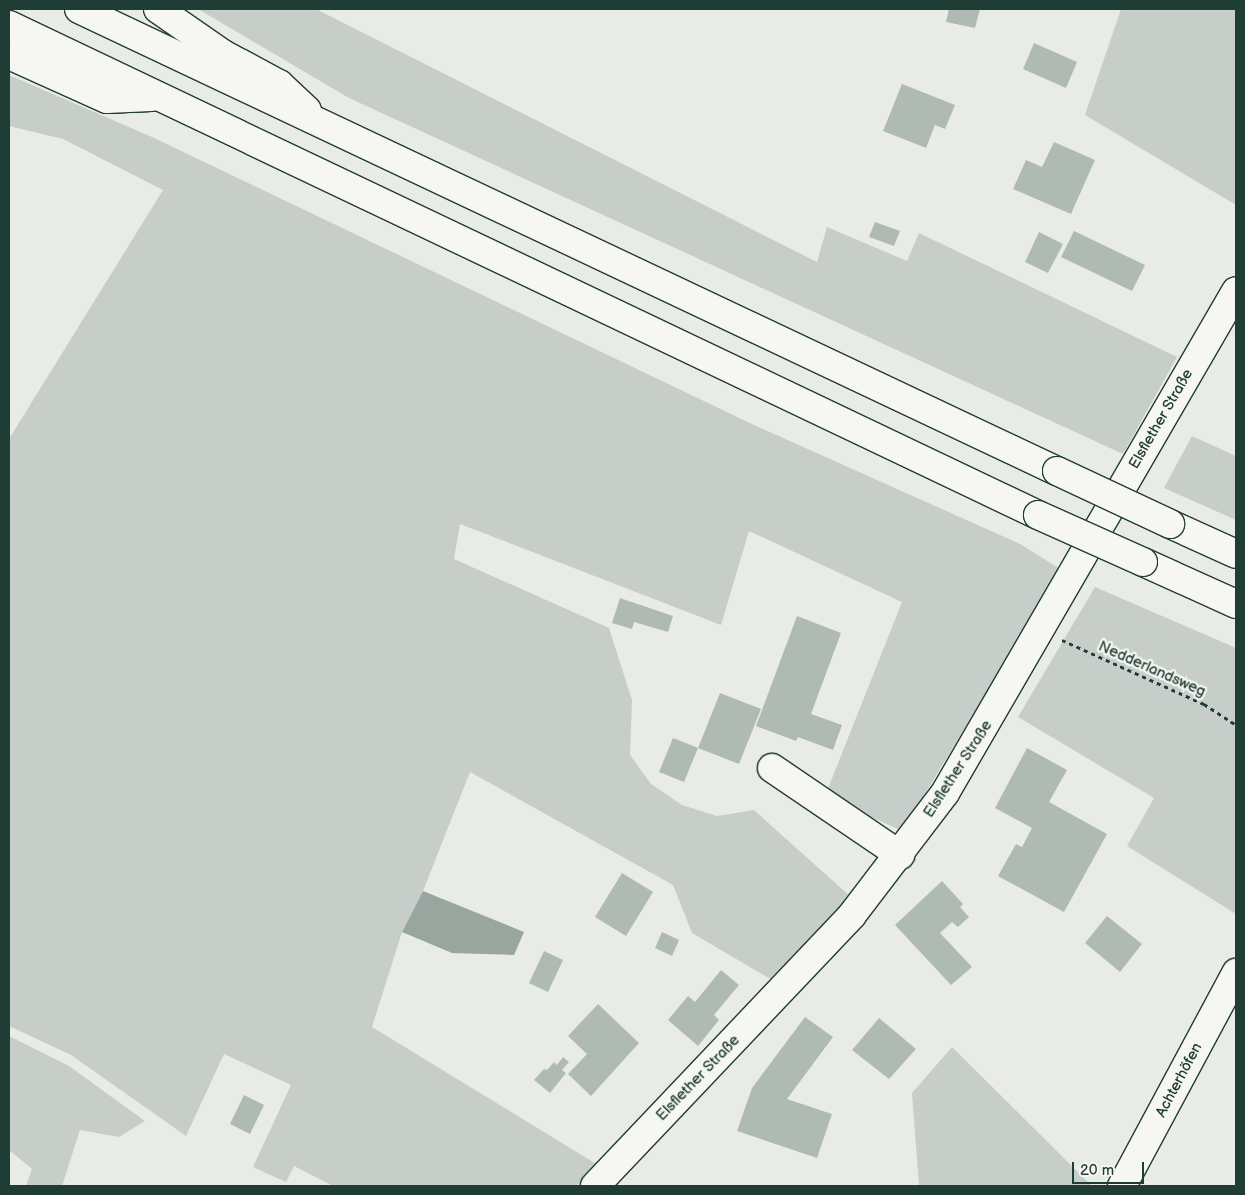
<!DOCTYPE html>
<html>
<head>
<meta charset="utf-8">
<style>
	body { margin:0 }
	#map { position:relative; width:1245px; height:1195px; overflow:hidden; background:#e9ebe7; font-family:"Balsamiq Sans",sans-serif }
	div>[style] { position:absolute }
	.green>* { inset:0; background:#c7cec9 }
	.water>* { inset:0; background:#99a6a0 }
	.building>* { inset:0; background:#b0bab5 }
	.path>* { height:3px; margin-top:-1.5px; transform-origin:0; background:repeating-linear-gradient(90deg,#1f3d34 0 4px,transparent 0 8px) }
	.roads { filter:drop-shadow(1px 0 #1f3d34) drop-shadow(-1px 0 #1f3d34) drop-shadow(0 1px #1f3d34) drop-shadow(0 -1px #1f3d34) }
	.minor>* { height:28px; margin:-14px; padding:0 14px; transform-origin:14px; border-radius:14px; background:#f6f6f2 }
	.major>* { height:28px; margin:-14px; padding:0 14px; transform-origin:14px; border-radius:14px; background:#f6f6f2 }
	.highway>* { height:28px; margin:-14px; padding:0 14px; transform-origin:14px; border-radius:14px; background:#f6f6f2 }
	.bridges { filter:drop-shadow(1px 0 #1f3d34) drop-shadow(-1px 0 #1f3d34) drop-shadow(0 1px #1f3d34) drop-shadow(0 -1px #1f3d34) }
	.highway-bridge>* { height:28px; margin:-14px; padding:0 14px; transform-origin:14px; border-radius:14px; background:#f6f6f2 }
	span { translate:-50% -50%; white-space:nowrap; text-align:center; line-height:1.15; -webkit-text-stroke:4.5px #f6f6f2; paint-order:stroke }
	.street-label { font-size:15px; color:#1f3d34 }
	.frame { position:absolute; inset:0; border:10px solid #1f3d34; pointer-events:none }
	.scale { position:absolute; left:1072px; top:1162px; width:72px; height:22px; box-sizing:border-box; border:2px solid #1f3d34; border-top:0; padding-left:6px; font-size:15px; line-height:18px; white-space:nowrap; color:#1f3d34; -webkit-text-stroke:4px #f6f6f2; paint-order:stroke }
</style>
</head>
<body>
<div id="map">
	<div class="green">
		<i style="clip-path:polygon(198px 9px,316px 9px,817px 262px,827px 227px,907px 261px,919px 233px,1177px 357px,1123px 454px,349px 98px)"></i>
		<i style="clip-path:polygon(1121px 9px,1236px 9px,1236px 205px,1085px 115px)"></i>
		<i style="clip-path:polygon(9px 75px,152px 137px,754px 425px,1020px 544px,1062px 570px,902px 831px,825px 796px,902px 602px,749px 531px,721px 625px,460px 524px,454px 559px,609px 628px,632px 700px,630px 755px,651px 784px,682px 805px,717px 816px,754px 810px,851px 897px,774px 981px,692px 933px,673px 885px,470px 772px,423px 891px,402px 932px,372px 1027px,598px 1165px,576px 1186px,333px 1186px,294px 1166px,286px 1182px,253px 1167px,291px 1085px,224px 1054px,186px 1136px,71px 1055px,9px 1026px,9px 439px,163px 190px,63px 139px,9px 126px)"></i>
		<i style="clip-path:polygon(1192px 436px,1236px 456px,1236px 520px,1164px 488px)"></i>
		<i style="clip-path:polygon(1095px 587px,1236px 648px,1236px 914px,1127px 846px,1154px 798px,1018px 717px)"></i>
		<i style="clip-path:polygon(9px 1036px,69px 1066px,145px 1121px,119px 1137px,80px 1130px,62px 1186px,26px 1186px,32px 1169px,9px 1150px)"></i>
		<i style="clip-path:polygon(952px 1047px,1092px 1186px,919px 1186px,912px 1093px)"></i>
	</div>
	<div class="water">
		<i style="clip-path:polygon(423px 891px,524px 932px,514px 955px,452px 953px,402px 932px)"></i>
	</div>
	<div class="building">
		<i style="clip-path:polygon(949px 9px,980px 9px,975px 28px,946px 22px)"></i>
		<i style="clip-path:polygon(1034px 43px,1077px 62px,1066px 88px,1023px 69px)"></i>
		<i style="clip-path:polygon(902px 84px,955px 105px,945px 129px,935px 125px,926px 148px,883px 131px)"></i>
		<i style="clip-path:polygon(1054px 142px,1095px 160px,1071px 214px,1013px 189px,1026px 160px,1042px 167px)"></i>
		<i style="clip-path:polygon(875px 222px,900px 231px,894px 246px,869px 237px)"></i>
		<i style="clip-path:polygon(1074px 231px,1145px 265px,1132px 291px,1061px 257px)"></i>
		<i style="clip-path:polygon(1039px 232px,1063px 244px,1048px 273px,1025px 262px)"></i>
		<i style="clip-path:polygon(620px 598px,673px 616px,668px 632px,634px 622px,632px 629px,612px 623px)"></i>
		<i style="clip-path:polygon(797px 616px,841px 633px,811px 714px,842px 725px,833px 750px,798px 737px,796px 741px,756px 726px)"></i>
		<i style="clip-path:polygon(720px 693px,761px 709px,739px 764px,698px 748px)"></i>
		<i style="clip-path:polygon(673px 738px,698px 748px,684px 782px,659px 772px)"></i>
		<i style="clip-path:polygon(1027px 748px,1067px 770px,1049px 802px,1107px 834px,1064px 912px,998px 876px,1016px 844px,1022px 847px,1032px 828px,995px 808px)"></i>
		<i style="clip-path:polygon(622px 873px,653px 892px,626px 936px,595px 917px)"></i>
		<i style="clip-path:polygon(942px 881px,963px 904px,960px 907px,969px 917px,958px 927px,952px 922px,940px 933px,972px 967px,951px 985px,895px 925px)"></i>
		<i style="clip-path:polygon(1107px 916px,1142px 944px,1120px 972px,1085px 943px)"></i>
		<i style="clip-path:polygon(662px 932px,679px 940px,672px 956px,655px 948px)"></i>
		<i style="clip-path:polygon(544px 951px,563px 960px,548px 992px,529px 983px)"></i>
		<i style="clip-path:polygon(721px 970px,739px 985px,714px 1015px,719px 1020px,698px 1046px,668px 1020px,688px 996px,695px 1002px)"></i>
		<i style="clip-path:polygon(598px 1004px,639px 1043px,591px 1096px,568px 1074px,587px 1054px,568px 1036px)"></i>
		<i style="clip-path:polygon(805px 1017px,833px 1037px,787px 1099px,832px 1114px,817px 1158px,737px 1131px,752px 1088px)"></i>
		<i style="clip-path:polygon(879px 1018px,916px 1049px,889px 1079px,852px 1050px)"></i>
		<i style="clip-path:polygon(563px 1057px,569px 1062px,562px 1070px,566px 1073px,550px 1093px,534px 1080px,544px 1069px,547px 1070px,554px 1062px,557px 1065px)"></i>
		<i style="clip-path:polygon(244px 1095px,264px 1105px,250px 1134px,230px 1124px)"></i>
	</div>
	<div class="path">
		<i style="left:1062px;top:640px;width:156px;rotate:24.3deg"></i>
		<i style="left:1204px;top:704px;width:38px;rotate:33deg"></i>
	</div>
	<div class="roads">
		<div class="minor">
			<i style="left:772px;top:768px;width:155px;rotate:34.2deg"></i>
			<i style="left:1122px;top:1186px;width:242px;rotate:-61.8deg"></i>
		</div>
		<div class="major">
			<i style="left:595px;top:1186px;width:373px;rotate:-46.5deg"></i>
			<i style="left:852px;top:915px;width:153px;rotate:-52.7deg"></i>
			<i style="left:945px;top:793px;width:580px;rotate:-59.9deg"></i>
		</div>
		<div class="highway">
			<i style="left:79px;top:9px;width:1082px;rotate:25.29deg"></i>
			<i style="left:158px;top:9px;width:79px;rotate:34.7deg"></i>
			<i style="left:223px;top:54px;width:64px;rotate:28.2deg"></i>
			<i style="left:279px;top:84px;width:38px;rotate:43deg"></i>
			<i style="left:9px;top:25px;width:1140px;rotate:25.46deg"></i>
			<i style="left:9px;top:55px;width:107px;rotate:24.2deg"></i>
			<i style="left:107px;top:99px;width:44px;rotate:-2.6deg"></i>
			<i style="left:1170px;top:524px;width:72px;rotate:24.4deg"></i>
			<i style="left:1143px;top:562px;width:102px;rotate:24.3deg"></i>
		</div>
	</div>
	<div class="bridges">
		<div class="highway-bridge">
			<i style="left:1057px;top:471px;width:125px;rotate:25.1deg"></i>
			<i style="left:1038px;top:515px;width:115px;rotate:24.1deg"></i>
		</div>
	</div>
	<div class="street-label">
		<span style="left:1161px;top:419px;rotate:-60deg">Elsflether Straße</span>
		<span style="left:1152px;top:669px;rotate:24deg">Nedderlandsweg</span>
		<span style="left:958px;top:769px;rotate:-57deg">Elsflether Straße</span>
		<span style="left:698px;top:1078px;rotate:-46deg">Elsflether Straße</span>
		<span style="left:1179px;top:1080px;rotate:-62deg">Achterhöfen</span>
	</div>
	<div class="frame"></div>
	<div class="scale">20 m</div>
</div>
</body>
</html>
